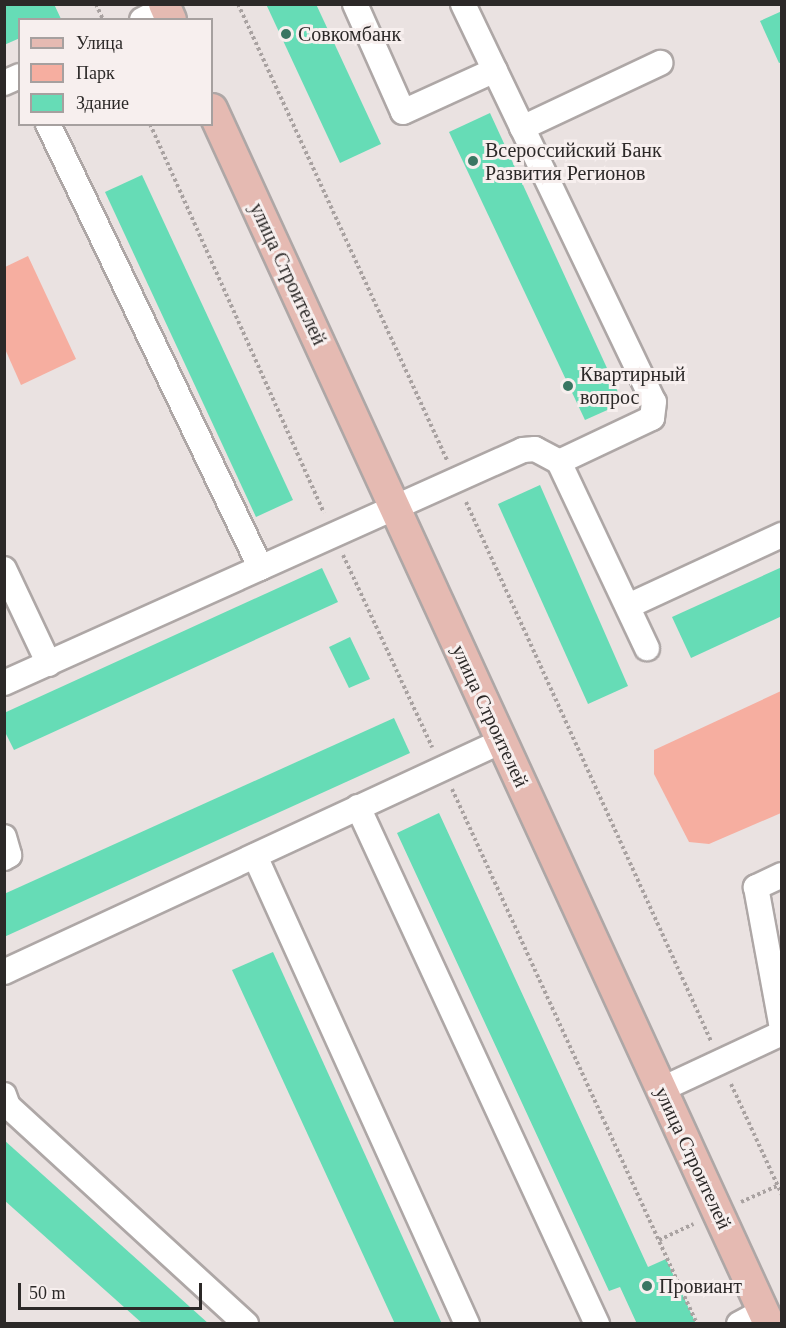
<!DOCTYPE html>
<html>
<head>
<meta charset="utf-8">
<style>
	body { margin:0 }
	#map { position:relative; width:786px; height:1328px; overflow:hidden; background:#eae2e1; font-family:Georgia,serif }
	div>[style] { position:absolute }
	.green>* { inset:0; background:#f6aea0 }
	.building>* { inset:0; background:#66dcb6 }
	.path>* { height:4px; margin-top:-2px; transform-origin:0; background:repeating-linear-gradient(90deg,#a9a2a1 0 3px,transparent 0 6px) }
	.roads { filter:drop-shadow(2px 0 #aea7a6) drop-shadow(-2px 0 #aea7a6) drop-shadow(0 2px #aea7a6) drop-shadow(0 -2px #aea7a6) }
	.minor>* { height:24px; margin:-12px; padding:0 12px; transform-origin:12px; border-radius:12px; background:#fff }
	.major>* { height:30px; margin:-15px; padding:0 15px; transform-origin:15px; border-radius:15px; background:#e5bab2 }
	.dots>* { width:16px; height:16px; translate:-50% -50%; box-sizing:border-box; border:3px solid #f7efee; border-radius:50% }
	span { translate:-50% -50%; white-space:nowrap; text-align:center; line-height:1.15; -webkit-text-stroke:6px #f7efee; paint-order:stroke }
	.poi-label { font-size:20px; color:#2c2928 }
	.left { translate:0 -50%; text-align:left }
	.street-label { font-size:20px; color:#2c2928 }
	.frame { position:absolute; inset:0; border:6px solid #2c2928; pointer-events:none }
	.legend { position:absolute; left:18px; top:18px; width:195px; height:108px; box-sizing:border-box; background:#f7efee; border:2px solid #a6a09f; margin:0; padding:8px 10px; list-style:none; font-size:18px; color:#2c2928 }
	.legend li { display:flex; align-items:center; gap:12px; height:30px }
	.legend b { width:30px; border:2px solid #a6a09f }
	.scale { position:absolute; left:18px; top:1283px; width:184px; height:27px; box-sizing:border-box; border:3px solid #2c2928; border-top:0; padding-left:8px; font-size:18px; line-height:21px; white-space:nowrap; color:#2c2928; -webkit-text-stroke:4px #f7efee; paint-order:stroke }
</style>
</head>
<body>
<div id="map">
	<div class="green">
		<i style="clip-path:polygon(28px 256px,76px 359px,21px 385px,5px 349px,5px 267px)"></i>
		<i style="clip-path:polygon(781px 691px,781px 813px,709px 844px,689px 842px,654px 774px,654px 750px)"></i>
	</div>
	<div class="building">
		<i style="clip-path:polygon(4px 4px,54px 4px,61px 19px,20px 20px,20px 38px,4px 45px)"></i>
		<i style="clip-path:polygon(266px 4px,316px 4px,381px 144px,340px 163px)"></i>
		<i style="clip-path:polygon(782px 11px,782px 62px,779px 63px,760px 21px)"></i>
		<i style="clip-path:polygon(490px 113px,623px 403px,585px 420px,449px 132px)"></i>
		<i style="clip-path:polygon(142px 175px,293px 500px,256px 517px,105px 192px)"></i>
		<i style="clip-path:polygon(540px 485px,628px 686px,588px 704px,498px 504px)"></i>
		<i style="clip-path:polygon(782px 567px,782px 616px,691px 658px,672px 617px)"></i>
		<i style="clip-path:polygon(322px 568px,338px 602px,14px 750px,4px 730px,4px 713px)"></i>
		<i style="clip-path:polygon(350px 637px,370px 679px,349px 688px,329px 647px)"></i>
		<i style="clip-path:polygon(394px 718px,410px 753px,4px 937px,4px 894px)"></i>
		<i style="clip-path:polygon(439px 813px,648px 1267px,666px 1259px,696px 1324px,637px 1324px,620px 1287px,609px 1291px,397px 833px)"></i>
		<i style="clip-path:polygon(273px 952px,442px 1324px,395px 1324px,232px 970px)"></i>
		<i style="clip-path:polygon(4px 1140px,209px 1324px,143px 1324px,4px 1200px)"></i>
	</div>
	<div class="path">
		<i style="left:96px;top:4px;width:17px;rotate:66deg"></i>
		<i style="left:238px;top:4px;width:502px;rotate:65.38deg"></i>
		<i style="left:150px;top:124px;width:426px;rotate:65.9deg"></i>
		<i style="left:466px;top:502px;width:592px;rotate:65.56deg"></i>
		<i style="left:343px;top:555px;width:212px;rotate:65.1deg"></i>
		<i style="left:452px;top:789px;width:588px;rotate:65.39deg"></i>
		<i style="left:731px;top:1084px;width:122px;rotate:65.3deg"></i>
		<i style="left:741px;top:1202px;width:39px;rotate:-24deg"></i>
		<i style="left:659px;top:1240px;width:38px;rotate:-25deg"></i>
	</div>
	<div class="roads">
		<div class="minor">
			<i style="left:355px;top:4px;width:118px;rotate:66deg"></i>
			<i style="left:403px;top:112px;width:101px;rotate:-24.5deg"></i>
			<i style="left:463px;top:4px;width:441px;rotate:64.4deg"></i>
			<i style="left:654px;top:402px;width:16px;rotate:97deg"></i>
			<i style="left:652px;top:418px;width:103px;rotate:154.7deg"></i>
			<i style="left:142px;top:20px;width:27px;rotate:-27deg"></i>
			<i style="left:4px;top:83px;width:17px;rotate:-24deg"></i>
			<i style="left:48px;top:124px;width:492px;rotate:64.4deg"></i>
			<i style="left:522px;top:128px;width:153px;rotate:-25.2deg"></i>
			<i style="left:4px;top:569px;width:105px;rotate:64.7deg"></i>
			<i style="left:628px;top:606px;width:170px;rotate:-24.8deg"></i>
			<i style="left:4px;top:683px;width:569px;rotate:-24.18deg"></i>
			<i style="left:523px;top:450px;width:12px;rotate:-5deg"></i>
			<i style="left:535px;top:449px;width:27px;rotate:28deg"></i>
			<i style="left:559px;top:462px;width:206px;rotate:64.7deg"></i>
			<i style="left:358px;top:807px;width:570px;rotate:65.19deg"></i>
			<i style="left:4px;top:837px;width:19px;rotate:74deg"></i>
			<i style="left:9px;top:855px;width:6px;rotate:149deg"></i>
			<i style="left:255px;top:856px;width:514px;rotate:65.63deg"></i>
			<i style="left:782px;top:875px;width:29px;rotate:155deg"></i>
			<i style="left:756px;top:887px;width:143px;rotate:79.6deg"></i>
			<i style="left:4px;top:972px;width:549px;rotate:-24.88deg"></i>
			<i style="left:662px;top:1089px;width:132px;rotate:-25deg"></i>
			<i style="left:4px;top:1095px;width:12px;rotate:70deg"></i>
			<i style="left:8px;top:1106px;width:323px;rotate:42.5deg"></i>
			<i style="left:739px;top:1324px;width:27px;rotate:-28deg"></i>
		</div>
		<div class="major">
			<i style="left:164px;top:4px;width:17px;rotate:66deg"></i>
			<i style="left:212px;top:109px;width:1337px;rotate:65.37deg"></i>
		</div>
	</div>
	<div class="dots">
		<i style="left:286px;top:34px;background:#397662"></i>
		<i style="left:473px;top:161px;background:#397662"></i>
		<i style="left:568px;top:386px;background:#397662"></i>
		<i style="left:647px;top:1286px;background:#397662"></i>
	</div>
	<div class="poi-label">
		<span class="left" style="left:298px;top:34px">Совкомбанк</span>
		<span class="left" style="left:485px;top:162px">Всероссийский Банк<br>Развития Регионов</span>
		<span class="left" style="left:580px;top:386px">Квартирный<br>вопрос</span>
		<span class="left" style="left:659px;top:1286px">Провиант</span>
	</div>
	<div class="street-label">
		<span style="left:288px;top:274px;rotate:65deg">улица Строителей</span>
		<span style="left:490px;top:716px;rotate:65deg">улица Строителей</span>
		<span style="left:693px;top:1158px;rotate:65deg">улица Строителей</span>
	</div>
	<div class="frame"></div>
	<ul class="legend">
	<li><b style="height:8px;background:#e5bab2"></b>Улица</li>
	<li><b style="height:16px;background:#f6aea0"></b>Парк</li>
	<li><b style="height:16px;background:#66dcb6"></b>Здание</li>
	</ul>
	<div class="scale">50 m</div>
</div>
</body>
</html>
